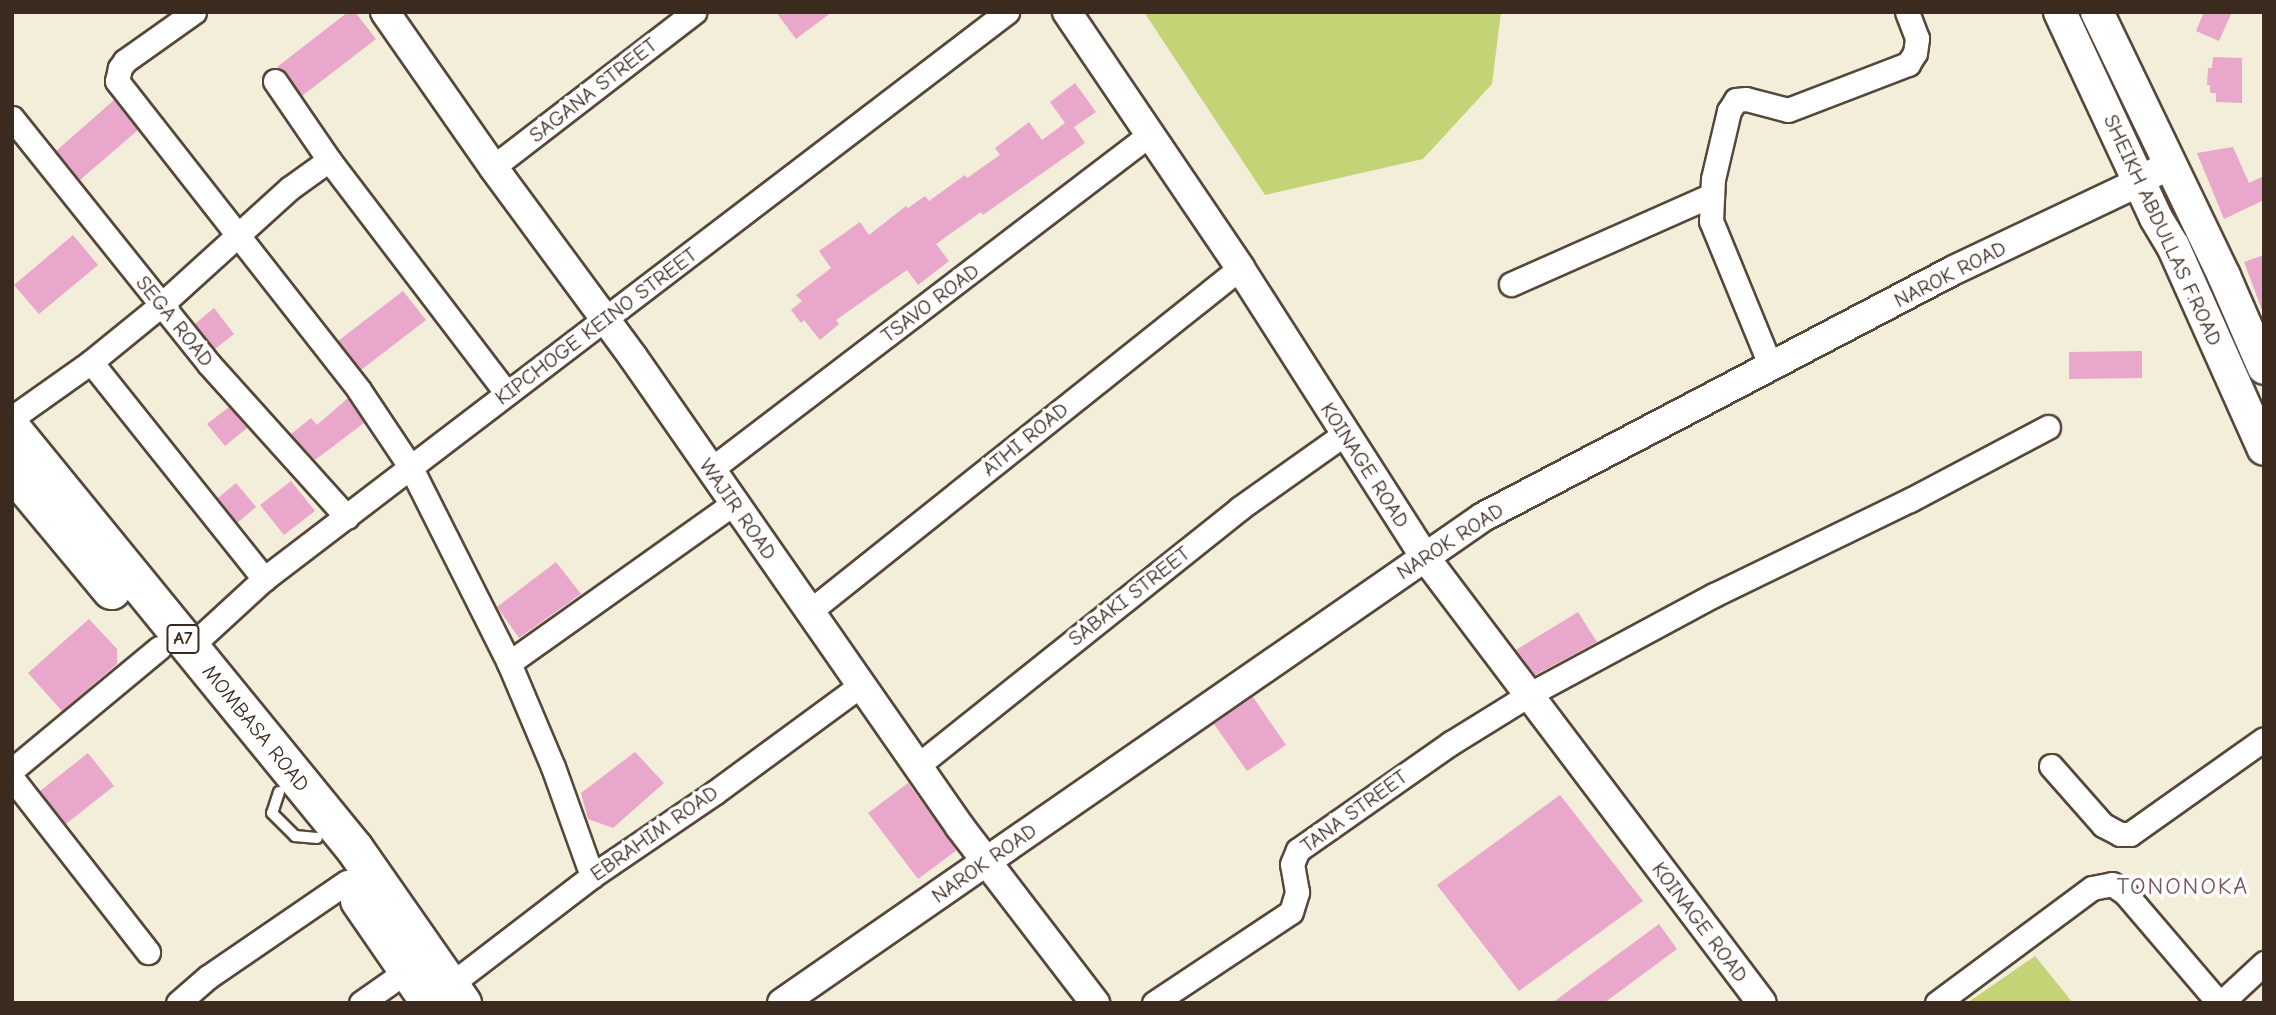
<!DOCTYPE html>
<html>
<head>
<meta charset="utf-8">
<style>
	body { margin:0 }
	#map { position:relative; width:2276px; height:1015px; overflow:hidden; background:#f2eed9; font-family:"Comic Neue",sans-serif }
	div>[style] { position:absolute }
	.green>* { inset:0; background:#c4d375 }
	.building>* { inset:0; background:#e9a7cb }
	.roads { filter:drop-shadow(2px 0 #56473a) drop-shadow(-2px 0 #56473a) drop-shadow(0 2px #56473a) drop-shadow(0 -2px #56473a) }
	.service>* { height:10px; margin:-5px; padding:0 5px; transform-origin:5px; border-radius:5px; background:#fff }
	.minor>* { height:23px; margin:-11.5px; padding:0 11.5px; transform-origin:11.5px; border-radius:11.5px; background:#fff }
	.tertiary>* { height:28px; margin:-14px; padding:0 14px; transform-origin:14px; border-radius:14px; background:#fff }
	.secondary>* { height:32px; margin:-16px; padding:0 16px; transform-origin:16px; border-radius:16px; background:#fff }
	.trunk>* { height:37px; margin:-18.5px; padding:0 18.5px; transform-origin:18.5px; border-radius:18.5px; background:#fff }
	span { translate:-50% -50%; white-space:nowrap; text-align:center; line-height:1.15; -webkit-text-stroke:7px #fff; paint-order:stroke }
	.shield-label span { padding:2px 5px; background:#fff; border:2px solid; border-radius:5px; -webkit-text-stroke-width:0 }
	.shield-label { font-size:19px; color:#3b2a1e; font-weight:700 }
	.street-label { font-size:21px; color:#3b2a1e }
	.quarter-label { font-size:24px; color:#78565b; letter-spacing:2px }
	.frame { position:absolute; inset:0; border:14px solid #3b2a1e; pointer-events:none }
</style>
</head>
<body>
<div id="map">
	<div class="green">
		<i style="clip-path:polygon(1144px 12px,1501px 12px,1492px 84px,1423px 159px,1265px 195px)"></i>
		<i style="clip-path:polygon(2035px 956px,2073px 1003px,1967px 1003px)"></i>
	</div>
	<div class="building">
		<i style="clip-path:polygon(348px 12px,355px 12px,376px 39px,302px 96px,287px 73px,277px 67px)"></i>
		<i style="clip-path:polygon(776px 12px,832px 12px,796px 39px)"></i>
		<i style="clip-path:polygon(2204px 12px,2232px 12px,2219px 41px,2196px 31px)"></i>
		<i style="clip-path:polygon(2213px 57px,2242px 58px,2242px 103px,2216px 102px,2216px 93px,2210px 93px,2210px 85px,2207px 85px,2208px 68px,2212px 68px)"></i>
		<i style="clip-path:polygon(1075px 83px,1096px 112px,1074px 127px,1085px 143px,983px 215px,981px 212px,936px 244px,949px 261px,918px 285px,907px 270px,836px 320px,839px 324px,820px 340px,804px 320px,801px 323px,791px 310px,802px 301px,796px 295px,831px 268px,819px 251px,860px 222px,869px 235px,906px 206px,908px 208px,925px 196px,929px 201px,965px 175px,967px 178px,1000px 155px,995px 148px,1029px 122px,1042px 140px,1065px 123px,1050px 102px)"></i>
		<i style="clip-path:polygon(114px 100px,138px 130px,80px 180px,56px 151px)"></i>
		<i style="clip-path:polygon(2233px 147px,2249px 183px,2264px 176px,2264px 200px,2224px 219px,2197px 153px)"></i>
		<i style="clip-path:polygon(73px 235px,98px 265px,39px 314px,14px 285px)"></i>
		<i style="clip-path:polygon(2264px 255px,2264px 310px,2262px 310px,2244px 262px)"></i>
		<i style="clip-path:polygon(403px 291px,426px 320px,361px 370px,338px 341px)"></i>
		<i style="clip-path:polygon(214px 308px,234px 334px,215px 349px,195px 324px)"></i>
		<i style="clip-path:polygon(2142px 351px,2142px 378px,2069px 379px,2069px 352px)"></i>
		<i style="clip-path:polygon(348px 398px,364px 423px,315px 460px,291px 434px,311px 418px,317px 425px)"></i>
		<i style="clip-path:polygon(229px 407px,247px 428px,225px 446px,207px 424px)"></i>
		<i style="clip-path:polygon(291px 481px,315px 511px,284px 535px,260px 505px)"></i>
		<i style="clip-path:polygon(236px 483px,256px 507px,237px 523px,218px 498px)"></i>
		<i style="clip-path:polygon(556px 562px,581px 594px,519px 638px,497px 607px)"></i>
		<i style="clip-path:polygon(1578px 612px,1597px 642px,1535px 675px,1516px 650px)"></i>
		<i style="clip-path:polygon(89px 619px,117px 649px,117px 664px,62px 711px,28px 673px)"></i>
		<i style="clip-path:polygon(1253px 697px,1286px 745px,1247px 771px,1214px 724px)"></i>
		<i style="clip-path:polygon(635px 752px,664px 783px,613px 828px,588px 819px,581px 793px)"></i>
		<i style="clip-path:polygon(88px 753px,114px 786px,66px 824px,40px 791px)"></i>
		<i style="clip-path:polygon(908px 783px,957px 850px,918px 879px,868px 813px)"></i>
		<i style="clip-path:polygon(1560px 795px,1643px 901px,1519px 991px,1437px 885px)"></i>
		<i style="clip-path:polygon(1659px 924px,1677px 949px,1604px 1003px,1552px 1003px)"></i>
	</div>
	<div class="roads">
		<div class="service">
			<i style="left:279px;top:792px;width:22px;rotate:108deg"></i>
			<i style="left:272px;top:813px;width:33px;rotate:45deg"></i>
			<i style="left:295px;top:836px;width:22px;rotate:5deg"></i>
		</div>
		<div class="minor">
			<i style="left:194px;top:12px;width:85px;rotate:144.6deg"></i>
			<i style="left:125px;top:61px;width:9px;rotate:126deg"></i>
			<i style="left:120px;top:68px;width:13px;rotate:103deg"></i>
			<i style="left:117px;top:81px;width:392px;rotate:51.9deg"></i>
			<i style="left:359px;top:390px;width:94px;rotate:56.3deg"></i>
			<i style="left:411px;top:468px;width:218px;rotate:63.3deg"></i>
			<i style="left:509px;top:663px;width:113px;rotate:67.1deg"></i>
			<i style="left:553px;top:767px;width:116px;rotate:70.3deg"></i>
			<i style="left:275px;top:81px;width:96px;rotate:55.6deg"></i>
			<i style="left:12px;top:118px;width:315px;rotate:51.3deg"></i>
			<i style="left:209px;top:364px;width:206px;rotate:48deg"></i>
			<i style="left:493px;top:167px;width:254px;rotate:-37.6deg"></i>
			<i style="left:1511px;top:284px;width:218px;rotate:-23.9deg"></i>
			<i style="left:91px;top:362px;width:278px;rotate:51.4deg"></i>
			<i style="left:1771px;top:367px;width:158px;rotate:-112.3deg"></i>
			<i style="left:1711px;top:221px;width:42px;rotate:-87.3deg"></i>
			<i style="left:1713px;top:179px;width:70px;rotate:-76.8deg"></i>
			<i style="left:1729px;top:111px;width:13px;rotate:-58deg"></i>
			<i style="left:1736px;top:100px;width:10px;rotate:-6deg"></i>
			<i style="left:1746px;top:99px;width:43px;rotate:14.7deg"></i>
			<i style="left:1788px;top:110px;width:129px;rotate:-21deg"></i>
			<i style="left:1908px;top:64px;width:13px;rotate:-58deg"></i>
			<i style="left:1915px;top:53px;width:15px;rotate:-82deg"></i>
			<i style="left:1917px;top:38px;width:28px;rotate:-111deg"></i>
			<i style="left:12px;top:418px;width:97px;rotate:-35.3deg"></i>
			<i style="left:91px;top:362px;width:92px;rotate:-39.2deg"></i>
			<i style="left:162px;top:304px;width:173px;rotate:-42.2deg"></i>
			<i style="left:290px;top:188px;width:48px;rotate:-35.7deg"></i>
			<i style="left:329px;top:160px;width:292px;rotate:52.7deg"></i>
			<i style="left:710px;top:470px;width:552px;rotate:-37.35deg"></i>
			<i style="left:810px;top:611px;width:550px;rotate:-38.58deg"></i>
			<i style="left:190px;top:647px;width:100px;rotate:-42.6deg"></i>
			<i style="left:264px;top:579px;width:935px;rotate:-37.35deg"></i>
			<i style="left:509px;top:663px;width:276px;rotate:-35.4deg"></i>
			<i style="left:917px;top:766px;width:413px;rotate:-38.6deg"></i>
			<i style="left:1240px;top:508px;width:130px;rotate:-35.3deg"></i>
			<i style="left:2051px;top:766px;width:79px;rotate:48.6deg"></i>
			<i style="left:2103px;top:825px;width:19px;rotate:28deg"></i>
			<i style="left:2120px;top:834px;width:10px"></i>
			<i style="left:2130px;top:834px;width:164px;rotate:-35.3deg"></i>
			<i style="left:12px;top:770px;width:191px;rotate:-39.7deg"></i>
			<i style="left:12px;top:778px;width:221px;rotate:52deg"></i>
			<i style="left:450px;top:985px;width:179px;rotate:-37.5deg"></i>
			<i style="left:592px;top:876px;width:148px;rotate:-34.2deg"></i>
			<i style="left:714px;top:793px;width:182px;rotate:-36.3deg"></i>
			<i style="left:178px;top:1003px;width:40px;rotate:-41deg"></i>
			<i style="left:208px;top:977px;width:168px;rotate:-34.4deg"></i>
			<i style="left:361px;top:1003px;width:57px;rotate:-35.1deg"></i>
			<i style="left:1154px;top:1003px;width:164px;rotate:-33.6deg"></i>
			<i style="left:1291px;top:912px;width:21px;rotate:-73deg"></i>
			<i style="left:1297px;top:892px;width:28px;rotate:-100deg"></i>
			<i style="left:1292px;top:864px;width:15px;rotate:-67deg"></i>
			<i style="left:1298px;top:850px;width:187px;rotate:-35deg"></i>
			<i style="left:1451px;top:743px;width:93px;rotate:-31.8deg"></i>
			<i style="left:1530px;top:694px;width:209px;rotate:-28.3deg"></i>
			<i style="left:1714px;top:595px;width:218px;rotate:-25.9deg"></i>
			<i style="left:1910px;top:500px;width:156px;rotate:-27.9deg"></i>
			<i style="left:1937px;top:1003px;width:193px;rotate:-36.6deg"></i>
			<i style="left:2092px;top:888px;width:20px;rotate:-11deg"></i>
			<i style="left:2112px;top:884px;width:16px;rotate:35deg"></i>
			<i style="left:2125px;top:893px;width:145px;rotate:49.5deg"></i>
			<i style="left:2221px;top:1003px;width:59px;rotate:-42.9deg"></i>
		</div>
		<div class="tertiary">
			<i style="left:385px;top:12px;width:189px;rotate:55.1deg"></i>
			<i style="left:493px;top:167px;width:236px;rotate:53.6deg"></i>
			<i style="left:633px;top:357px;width:573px;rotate:55.17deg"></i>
			<i style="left:960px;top:827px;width:222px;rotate:52.5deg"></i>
			<i style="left:1067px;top:12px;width:309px;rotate:55.9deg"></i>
			<i style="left:1240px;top:268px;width:342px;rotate:57.4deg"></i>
			<i style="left:1424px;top:556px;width:560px;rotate:52.91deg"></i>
			<i style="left:782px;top:1003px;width:853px;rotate:-34.73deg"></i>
			<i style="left:1483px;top:517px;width:532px;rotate:-27.67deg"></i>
			<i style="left:1954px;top:270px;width:205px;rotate:-25.4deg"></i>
			<i style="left:2139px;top:182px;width:35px;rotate:-31deg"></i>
		</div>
		<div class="secondary">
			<i style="left:2060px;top:12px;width:227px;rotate:65deg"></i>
			<i style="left:2156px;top:218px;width:33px;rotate:59deg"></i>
			<i style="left:2173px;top:246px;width:222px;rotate:65.9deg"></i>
			<i style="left:2097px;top:12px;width:293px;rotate:64.3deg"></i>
			<i style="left:2224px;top:276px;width:100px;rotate:66.5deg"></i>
		</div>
		<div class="trunk">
			<i style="left:12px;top:429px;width:541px;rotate:50.78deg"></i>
			<i style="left:354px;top:848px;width:189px;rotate:55.1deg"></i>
			<i style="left:12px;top:471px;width:155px;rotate:50.2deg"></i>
			<i style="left:359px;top:900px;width:125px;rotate:55.4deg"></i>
		</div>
	</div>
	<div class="shield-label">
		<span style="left:183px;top:639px">A7</span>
	</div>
	<div class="street-label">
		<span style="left:593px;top:90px;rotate:-38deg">SAGANA STREET</span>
		<span style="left:2163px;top:230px;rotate:65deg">SHEIKH ABDULLAS F.ROAD</span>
		<span style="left:1950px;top:274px;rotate:-27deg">NAROK ROAD</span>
		<span style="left:930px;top:303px;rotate:-37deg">TSAVO ROAD</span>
		<span style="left:175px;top:321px;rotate:51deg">SEGA ROAD</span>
		<span style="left:596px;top:326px;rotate:-37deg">KIPCHOGE KEINO STREET</span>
		<span style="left:1025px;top:439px;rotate:-39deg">ATHI ROAD</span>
		<span style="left:1365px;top:465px;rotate:57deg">KOINAGE ROAD</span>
		<span style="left:738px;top:509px;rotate:55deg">WAJIR ROAD</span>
		<span style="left:1450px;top:541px;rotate:-33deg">NAROK ROAD</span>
		<span style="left:1129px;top:596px;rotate:-38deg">SABAKI STREET</span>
		<span style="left:256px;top:728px;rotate:51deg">MOMBASA ROAD</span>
		<span style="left:1354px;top:811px;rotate:-36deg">TANA STREET</span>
		<span style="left:654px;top:833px;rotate:-35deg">EBRAHIM ROAD</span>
		<span style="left:984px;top:863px;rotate:-35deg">NAROK ROAD</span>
		<span style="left:1700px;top:922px;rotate:53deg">KOINAGE ROAD</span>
	</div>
	<div class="quarter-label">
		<span style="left:2183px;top:887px">TONONOKA</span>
	</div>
	<div class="frame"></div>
</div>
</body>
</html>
